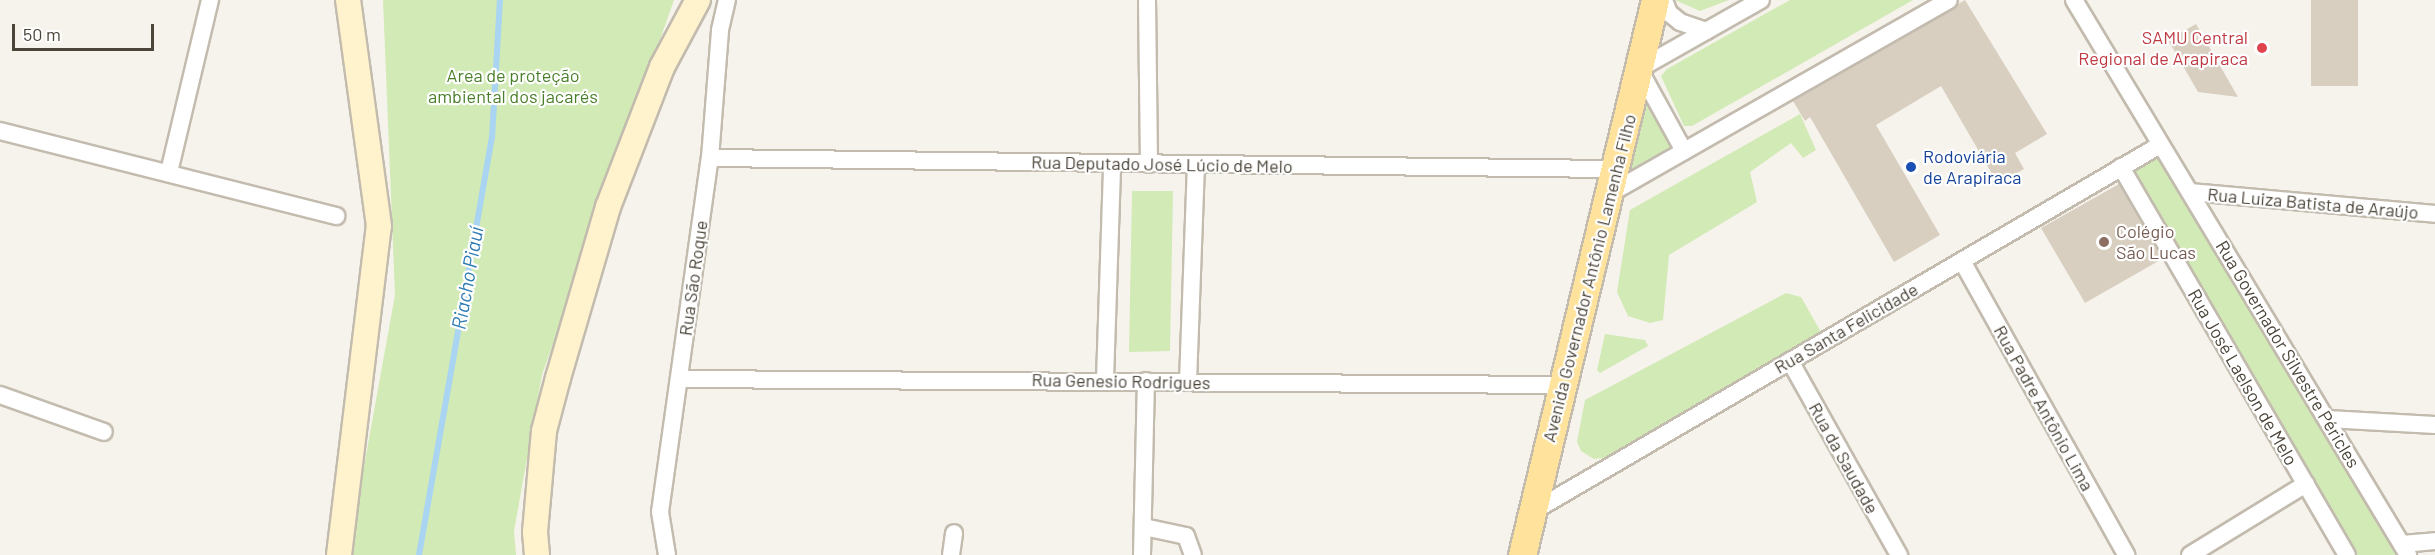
<!DOCTYPE html>
<html>
<head>
<meta charset="utf-8">
<style>
	body { margin:0 }
	#map { position:relative; width:2435px; height:555px; overflow:hidden; background:#f6f3ec; font-family:Barlow,sans-serif }
	div>[style] { position:absolute }
	.green>* { inset:0; background:#d2eab5 }
	.stream>* { height:6px; margin:-3px; padding:0 3px; transform-origin:3px; border-radius:3px; background:#a9d4f2 }
	.building>* { inset:0; background:#d8cfc1 }
	.roads { filter:drop-shadow(2px 0 #c2bbae) drop-shadow(-2px 0 #c2bbae) drop-shadow(0 2px #c2bbae) drop-shadow(0 -2px #c2bbae) }
	.minor>* { height:16px; margin:-8px; padding:0 8px; transform-origin:8px; border-radius:8px; background:#fff }
	.secondary>* { height:24px; margin:-12px; padding:0 12px; transform-origin:12px; border-radius:12px; background:#fff3cd }
	.primary>* { height:27px; margin:-13.5px; padding:0 13.5px; transform-origin:13.5px; border-radius:13.5px; background:#ffe39c }
	.dots>* { width:16px; height:16px; translate:-50% -50%; box-sizing:border-box; border:3px solid #fff; border-radius:50% }
	span { translate:-50% -50%; white-space:nowrap; text-align:center; line-height:1.15; -webkit-text-stroke:4.5px #fff; paint-order:stroke }
	.health-label { font-size:18px; color:#be3a42 }
	.right { translate:-100% -50%; text-align:right }
	.park-label { font-size:18px; color:#4a7f2a }
	.transit-label { font-size:18px; color:#164399 }
	.left { translate:0 -50%; text-align:left }
	.street-label { font-size:18px; color:#4b4439 }
	.education-label { font-size:18px; color:#785e54 }
	.water-label { font-size:20px; color:#2e7ab2; font-style:italic }
	.scale { position:absolute; left:12px; top:24px; width:142px; height:27px; box-sizing:border-box; border:3px solid #4b4439; border-top:0; padding-left:8px; font-size:18px; line-height:21px; white-space:nowrap; color:#4b4439; -webkit-text-stroke:4px #fff; paint-order:stroke }
</style>
</head>
<body>
<div id="map">
	<div class="green">
		<i style="clip-path:polygon(383px 0,674px 0,542px 375px,514px 531px,516px 555px,348px 555px,395px 295px)"></i>
		<i style="clip-path:polygon(1675px 0,1729px 0,1700px 11px)"></i>
		<i style="clip-path:polygon(1790px 0,1913px 0,1692px 126px,1684px 126px,1661px 76px,1667px 69px)"></i>
		<i style="clip-path:polygon(1639px 69px,1684px 151px,1609px 194px)"></i>
		<i style="clip-path:polygon(1800px 114px,1816px 150px,1803px 158px,1791px 143px,1750px 172px,1757px 202px,1669px 255px,1663px 320px,1650px 323px,1628px 316px,1617px 292px,1630px 210px)"></i>
		<i style="clip-path:polygon(2160px 145px,2408px 555px,2347px 555px,2121px 167px)"></i>
		<i style="clip-path:polygon(1132px 191px,1173px 191px,1170px 351px,1129px 352px)"></i>
		<i style="clip-path:polygon(1786px 293px,1801px 297px,1822px 334px,1609px 457px,1594px 459px,1581px 451px,1577px 442px,1585px 400px)"></i>
		<i style="clip-path:polygon(1605px 334px,1645px 340px,1648px 346px,1600px 373px,1597px 370px)"></i>
	</div>
	<div class="stream">
		<i style="left:419px;top:555px;width:423px;rotate:-80.1deg"></i>
		<i style="left:492px;top:138px;width:138px;rotate:-86.7deg"></i>
	</div>
	<div class="building">
		<i style="clip-path:polygon(1965px 0,2047px 134px,2015px 153px,2024px 169px,1998px 184px,1941px 86px,1876px 125px,1940px 235px,1894px 262px,1810px 117px,1805px 121px,1793px 101px)"></i>
		<i style="clip-path:polygon(2311px 0,2358px 0,2358px 86px,2311px 86px)"></i>
		<i style="clip-path:polygon(2196px 24px,2238px 97px,2198px 92px,2168px 40px)"></i>
		<i style="clip-path:polygon(2119px 184px,2162px 259px,2085px 303px,2041px 228px)"></i>
	</div>
	<div class="roads">
		<div class="minor">
			<i style="left:1147px;top:0;width:164px;rotate:89.3deg"></i>
			<i style="left:1664px;top:0;width:14px;rotate:69deg"></i>
			<i style="left:1669px;top:13px;width:14px;rotate:39deg"></i>
			<i style="left:1680px;top:22px;width:28px;rotate:19deg"></i>
			<i style="left:2074px;top:0;width:648px;rotate:58.96deg"></i>
			<i style="left:0;top:131px;width:347px;rotate:14.2deg"></i>
			<i style="left:1684px;top:151px;width:94px;rotate:-118.8deg"></i>
			<i style="left:1639px;top:69px;width:140px;rotate:-29.5deg"></i>
			<i style="left:710px;top:158px;width:905px;rotate:0.7deg"></i>
			<i style="left:2121px;top:167px;width:449px;rotate:59.8deg"></i>
			<i style="left:169px;top:172px;width:177px;rotate:-76.6deg"></i>
			<i style="left:2190px;top:192px;width:246px;rotate:5.1deg"></i>
			<i style="left:1609px;top:194px;width:391px;rotate:-29.7deg"></i>
			<i style="left:1962px;top:261px;width:337px;rotate:60.8deg"></i>
			<i style="left:1790px;top:361px;width:223px;rotate:60.7deg"></i>
			<i style="left:680px;top:379px;width:883px;rotate:0.39deg"></i>
			<i style="left:1105px;top:380px;width:216px;rotate:-88.1deg"></i>
			<i style="left:1188px;top:382px;width:217px;rotate:-87.9deg"></i>
			<i style="left:0;top:395px;width:110px;rotate:19.6deg"></i>
			<i style="left:2328px;top:419px;width:107px;rotate:3.2deg"></i>
			<i style="left:1532px;top:512px;width:727px;rotate:-30.3deg"></i>
			<i style="left:1144px;top:527px;width:43px;rotate:12.1deg"></i>
			<i style="left:1186px;top:536px;width:20px;rotate:70deg"></i>
			<i style="left:2402px;top:544px;width:33px;rotate:-5deg"></i>
			<i style="left:667px;top:555px;width:44px;rotate:-99.2deg"></i>
			<i style="left:660px;top:512px;width:358px;rotate:-82deg"></i>
			<i style="left:710px;top:158px;width:128px;rotate:-85.5deg"></i>
			<i style="left:720px;top:30px;width:31px;rotate:-77deg"></i>
			<i style="left:951px;top:555px;width:22px;rotate:-82deg"></i>
			<i style="left:1142px;top:555px;width:174px;rotate:-88.7deg"></i>
			<i style="left:2190px;top:555px;width:136px;rotate:-31.5deg"></i>
		</div>
		<div class="secondary">
			<i style="left:339px;top:555px;width:331px;rotate:-83.1deg"></i>
			<i style="left:379px;top:226px;width:228px;rotate:-97.8deg"></i>
			<i style="left:537px;top:555px;width:23px;rotate:-95deg"></i>
			<i style="left:535px;top:532px;width:101px;rotate:-84.9deg"></i>
			<i style="left:544px;top:431px;width:55px;rotate:-75.2deg"></i>
			<i style="left:558px;top:378px;width:178px;rotate:-73.7deg"></i>
			<i style="left:608px;top:207px;width:150px;rotate:-68.9deg"></i>
			<i style="left:662px;top:67px;width:76px;rotate:-61.8deg"></i>
		</div>
		<div class="primary">
			<i style="left:1522px;top:555px;width:571px;rotate:-76.52deg"></i>
		</div>
	</div>
	<div class="dots">
		<i style="left:2262px;top:48px;background:#e0444e"></i>
		<i style="left:1911px;top:167px;background:#1a4fb4"></i>
		<i style="left:2104px;top:242px;background:#8d6e63"></i>
	</div>
	<div class="health-label">
		<span class="right" style="left:2248px;top:48px">SAMU Central<br>Regional de Arapiraca</span>
	</div>
	<div class="park-label">
		<span style="left:513px;top:86px">Area de proteção<br>ambiental dos jacarés</span>
	</div>
	<div class="transit-label">
		<span class="left" style="left:1923px;top:167px">Rodoviária<br>de Arapiraca</span>
	</div>
	<div class="street-label">
		<span style="left:1162px;top:164px;rotate:1deg">Rua Deputado José Lúcio de Melo</span>
		<span style="left:2313px;top:203px;rotate:5deg">Rua Luiza Batista de Araújo</span>
		<span style="left:693px;top:278px;rotate:-82deg">Rua São Roque</span>
		<span style="left:1589px;top:278px;rotate:-76deg">Avenida Governador Antônio Lamenha Filho</span>
		<span style="left:1846px;top:328px;rotate:-30deg">Rua Santa Felicidade</span>
		<span style="left:2288px;top:354px;rotate:59deg">Rua Governador Silvestre Péricles</span>
		<span style="left:2243px;top:377px;rotate:60deg">Rua José Laelson de Melo</span>
		<span style="left:1121px;top:381px;rotate:1deg">Rua Genesio Rodrigues</span>
		<span style="left:2044px;top:408px;rotate:61deg">Rua Padre Antônio Lima</span>
		<span style="left:1844px;top:458px;rotate:61deg">Rua da Saudade</span>
	</div>
	<div class="education-label">
		<span class="left" style="left:2116px;top:242px">Colégio<br>São Lucas</span>
	</div>
	<div class="water-label">
		<span style="left:467px;top:278px;rotate:-80deg">Riacho Piauí</span>
	</div>
	<div class="scale">50 m</div>
</div>
</body>
</html>
